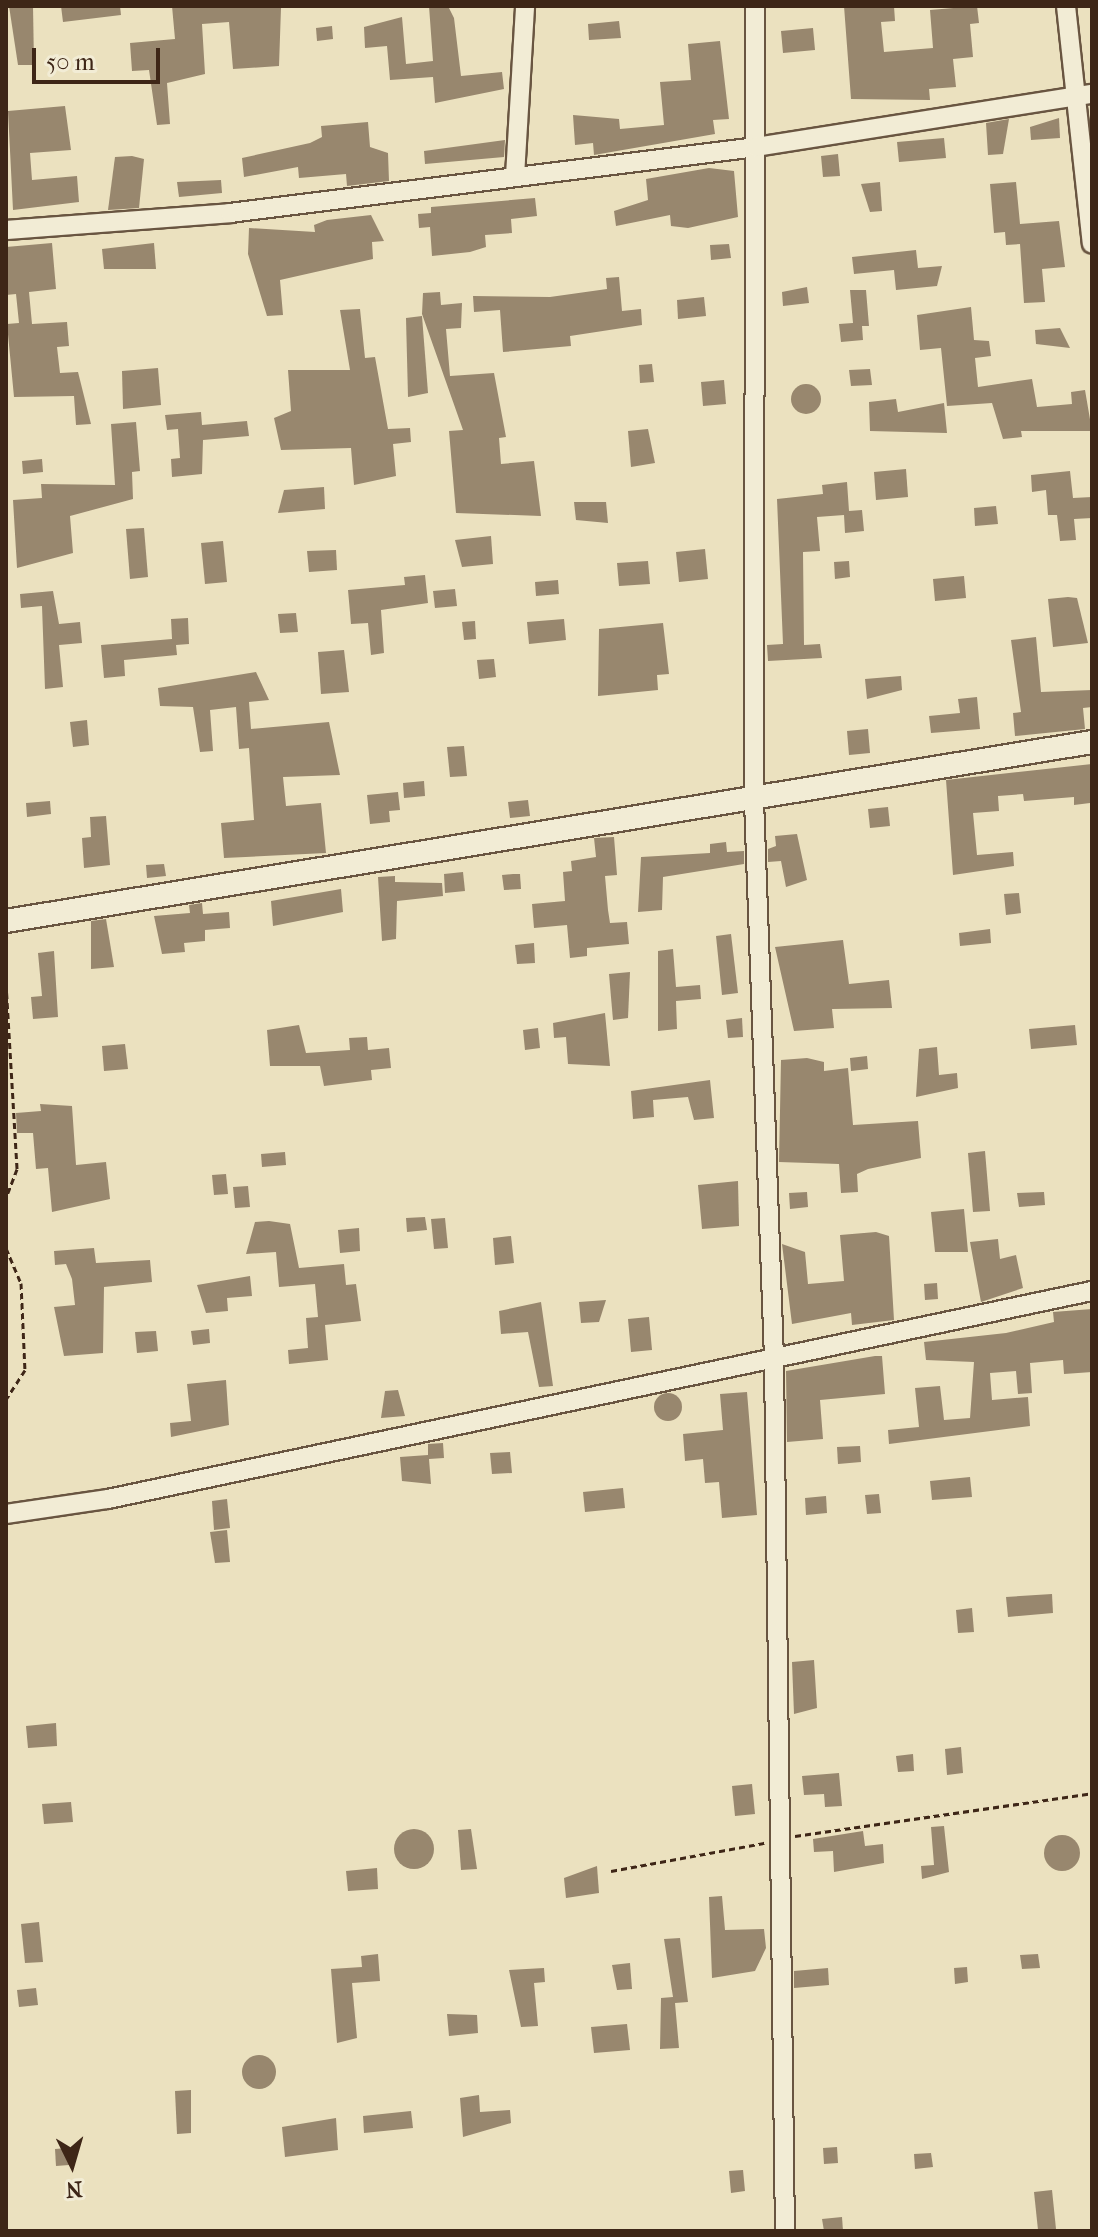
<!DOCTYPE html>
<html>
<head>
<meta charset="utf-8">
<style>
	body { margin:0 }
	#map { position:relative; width:1098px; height:2237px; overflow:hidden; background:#ebe1bf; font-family:"IM FELL French Canon",serif }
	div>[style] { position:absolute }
	.building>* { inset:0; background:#98876e }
	.round { border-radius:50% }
	.path>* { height:3px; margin-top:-1.5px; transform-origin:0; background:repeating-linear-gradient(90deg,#3e2617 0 6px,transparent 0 10px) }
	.roads { filter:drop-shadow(2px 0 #695541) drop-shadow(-2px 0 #695541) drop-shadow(0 2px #695541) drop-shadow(0 -2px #695541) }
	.minor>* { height:18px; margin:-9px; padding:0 9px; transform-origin:9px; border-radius:9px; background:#f2ecd5 }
	.tertiary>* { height:22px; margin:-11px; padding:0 11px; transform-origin:11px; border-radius:11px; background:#f2ecd5 }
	span { translate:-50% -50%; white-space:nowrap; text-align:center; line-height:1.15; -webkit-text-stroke:6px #f2ecd5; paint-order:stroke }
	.frame { position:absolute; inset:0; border:8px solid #3e2617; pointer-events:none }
	.north { position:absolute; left:32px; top:2125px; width:80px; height:80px; -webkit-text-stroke:6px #f2ecd5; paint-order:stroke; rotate:175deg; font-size:22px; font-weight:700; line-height:32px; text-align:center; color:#3e2617 }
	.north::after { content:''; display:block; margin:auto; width:28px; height:36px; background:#3e2617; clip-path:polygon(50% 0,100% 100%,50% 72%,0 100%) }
	.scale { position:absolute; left:32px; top:48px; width:128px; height:36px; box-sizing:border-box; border:4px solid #3e2617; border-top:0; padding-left:10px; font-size:24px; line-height:28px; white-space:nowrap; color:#3e2617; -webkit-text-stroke:6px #f2ecd5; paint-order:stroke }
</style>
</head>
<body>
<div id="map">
	<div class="building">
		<i style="clip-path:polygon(9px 6px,33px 6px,34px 65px,18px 65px)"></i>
		<i style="clip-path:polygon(61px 6px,120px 6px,121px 15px,63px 22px)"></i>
		<i style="clip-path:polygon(172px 6px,281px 8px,279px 66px,233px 69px,229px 22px,202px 24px,205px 74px,167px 83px,170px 124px,157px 125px,149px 70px,132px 71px,130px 43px,175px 39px)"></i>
		<i style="clip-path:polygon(429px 6px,448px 6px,454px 18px,461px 76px,502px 72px,504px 89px,435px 103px,433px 77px,390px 80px,387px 46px,365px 48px,364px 27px,402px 17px,406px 64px,433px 61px)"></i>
		<i style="clip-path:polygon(844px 6px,894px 6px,895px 21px,881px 22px,884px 52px,933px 48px,930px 10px,977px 6px,979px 23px,970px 24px,973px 57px,953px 59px,956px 87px,929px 89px,930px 100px,851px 99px)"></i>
		<i style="clip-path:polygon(619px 21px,621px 38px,589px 40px,588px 24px)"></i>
		<i style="clip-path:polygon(332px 26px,333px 39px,317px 41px,316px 28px)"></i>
		<i style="clip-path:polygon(813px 28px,815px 50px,783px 53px,781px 31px)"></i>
		<i style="clip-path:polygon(720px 41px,729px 119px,713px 120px,715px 134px,594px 155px,593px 143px,575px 145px,573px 115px,619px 119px,620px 129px,664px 125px,660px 82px,691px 80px,688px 44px)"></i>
		<i style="clip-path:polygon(65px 106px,71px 150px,30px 153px,32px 180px,77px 176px,79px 202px,13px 210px,8px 111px)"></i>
		<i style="clip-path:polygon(1059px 118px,1060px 138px,1031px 140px,1030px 127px)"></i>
		<i style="clip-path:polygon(1009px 119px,1003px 154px,988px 155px,986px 123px)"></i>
		<i style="clip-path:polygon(368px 122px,370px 147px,388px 153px,389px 181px,347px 186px,346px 174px,299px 178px,298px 167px,244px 177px,242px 158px,310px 143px,322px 137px,321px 126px)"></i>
		<i style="clip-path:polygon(944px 138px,946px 158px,899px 162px,897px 142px)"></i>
		<i style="clip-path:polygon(505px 140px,504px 157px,425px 164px,424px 151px)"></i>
		<i style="clip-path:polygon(838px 154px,840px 176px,823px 177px,821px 156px)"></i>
		<i style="clip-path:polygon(132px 156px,144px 159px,139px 208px,108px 210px,115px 157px)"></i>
		<i style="clip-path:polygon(709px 168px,734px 171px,738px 217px,688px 228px,671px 226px,670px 215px,616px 226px,614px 211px,648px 200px,646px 179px)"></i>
		<i style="clip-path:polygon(221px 180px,222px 193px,179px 197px,177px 182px)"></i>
		<i style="clip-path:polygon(880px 182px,882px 211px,870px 212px,861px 184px)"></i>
		<i style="clip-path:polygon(1016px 182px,1020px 224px,1059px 221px,1065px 267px,1042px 269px,1045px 302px,1024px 303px,1020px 244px,1006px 245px,1005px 232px,994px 233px,990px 184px)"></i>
		<i style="clip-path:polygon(535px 198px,537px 216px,511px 219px,512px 233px,485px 235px,486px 247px,470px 252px,432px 256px,430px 227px,419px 228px,418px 214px,431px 213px,431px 207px)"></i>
		<i style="clip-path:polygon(371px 215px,384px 241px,372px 242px,373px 259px,280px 280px,283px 315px,267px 316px,248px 254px,249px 228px,315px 232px,314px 225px,327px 220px)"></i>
		<i style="clip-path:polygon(52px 243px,56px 289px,29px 292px,32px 324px,67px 322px,69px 346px,57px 347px,60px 373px,78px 372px,91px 424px,76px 425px,74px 396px,14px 397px,7px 324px,19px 323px,16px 294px,6px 295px,6px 247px)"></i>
		<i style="clip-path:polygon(154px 243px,156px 269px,104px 269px,102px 249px)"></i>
		<i style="clip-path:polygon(729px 244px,731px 258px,711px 260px,710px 245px)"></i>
		<i style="clip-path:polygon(916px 250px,918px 268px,942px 266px,937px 286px,896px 290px,894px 270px,854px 274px,852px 257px)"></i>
		<i style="clip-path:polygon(619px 277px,622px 311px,641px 309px,642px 325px,570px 336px,571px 346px,503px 352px,500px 310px,474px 312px,473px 296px,550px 297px,607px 289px,606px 278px)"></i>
		<i style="clip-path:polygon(807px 287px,809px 303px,783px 306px,782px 292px)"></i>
		<i style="clip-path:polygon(850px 290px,866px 290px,869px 326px,862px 326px,863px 340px,841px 342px,839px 324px,853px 323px)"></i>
		<i style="clip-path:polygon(440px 292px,441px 305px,462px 303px,461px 328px,446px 329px,450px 376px,494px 373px,506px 437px,499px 438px,501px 464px,534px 461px,541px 516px,456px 513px,449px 431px,463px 430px,422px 314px,423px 293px)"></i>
		<i style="clip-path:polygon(704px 297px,706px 316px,678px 319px,677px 300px)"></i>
		<i style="clip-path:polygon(971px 307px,974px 340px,989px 341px,991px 356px,975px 358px,978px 387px,1032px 379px,1037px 407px,1072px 404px,1071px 392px,1085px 390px,1092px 431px,1021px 431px,1022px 437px,1003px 439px,992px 403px,947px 406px,941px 348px,920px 350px,917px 315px)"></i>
		<i style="clip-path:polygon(360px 309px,365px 358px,375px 357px,388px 429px,410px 428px,411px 442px,393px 444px,396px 476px,354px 485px,351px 448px,281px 450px,274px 418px,291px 411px,288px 370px,350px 370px,340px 310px)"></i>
		<i style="clip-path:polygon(422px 316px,428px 393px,408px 397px,406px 318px)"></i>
		<i style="clip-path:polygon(1060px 328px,1070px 348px,1036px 344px,1035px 330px)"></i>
		<i style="clip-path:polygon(652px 364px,654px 382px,640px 383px,639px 365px)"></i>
		<i style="clip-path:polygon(158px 368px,161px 405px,123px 409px,122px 371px)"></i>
		<i style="clip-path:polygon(870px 369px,872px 385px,851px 386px,849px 370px)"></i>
		<i style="clip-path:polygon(724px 380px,726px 404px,703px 406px,701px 382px)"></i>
		<i class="round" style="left:791px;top:384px;width:30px;height:30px"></i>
		<i style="clip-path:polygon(896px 399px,898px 412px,944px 403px,947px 433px,870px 431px,869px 402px)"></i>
		<i style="clip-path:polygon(201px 412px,202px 425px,247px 421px,249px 436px,203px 440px,202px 474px,172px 477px,171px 459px,180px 458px,178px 429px,167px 430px,165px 415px)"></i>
		<i style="clip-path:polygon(136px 422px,140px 471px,132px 472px,133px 499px,70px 516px,73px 553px,17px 568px,13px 500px,42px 498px,41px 484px,115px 485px,111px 424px)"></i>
		<i style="clip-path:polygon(648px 429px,655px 463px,631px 467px,628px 431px)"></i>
		<i style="clip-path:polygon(42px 459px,43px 472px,23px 474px,22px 461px)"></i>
		<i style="clip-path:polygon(906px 469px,908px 497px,876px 500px,874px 472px)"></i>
		<i style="clip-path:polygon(1070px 471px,1073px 498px,1092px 497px,1092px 518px,1074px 519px,1076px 540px,1060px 541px,1057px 515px,1048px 515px,1046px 490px,1032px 492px,1031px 475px)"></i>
		<i style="clip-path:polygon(847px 482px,849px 511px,862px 510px,864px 531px,845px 533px,844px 515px,817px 517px,820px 551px,803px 552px,804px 645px,820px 644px,822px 658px,768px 661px,767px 645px,783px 644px,777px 499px,823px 494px,822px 485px)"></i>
		<i style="clip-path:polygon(324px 487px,325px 509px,278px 513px,284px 490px)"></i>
		<i style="clip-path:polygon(574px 502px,606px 502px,608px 523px,576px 520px)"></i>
		<i style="clip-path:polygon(996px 506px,998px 524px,975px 526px,974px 508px)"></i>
		<i style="clip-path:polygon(144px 528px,148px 577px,130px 579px,126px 529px)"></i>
		<i style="clip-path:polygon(491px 536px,493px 564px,462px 567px,455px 540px)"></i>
		<i style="clip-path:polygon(223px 541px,227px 582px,205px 584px,201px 543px)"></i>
		<i style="clip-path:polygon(705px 549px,708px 579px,679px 582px,676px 552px)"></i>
		<i style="clip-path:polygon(336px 550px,337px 570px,309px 572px,307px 551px)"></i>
		<i style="clip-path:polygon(648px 561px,650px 584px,619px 586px,617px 563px)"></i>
		<i style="clip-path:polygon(849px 561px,850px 577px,835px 579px,834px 562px)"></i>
		<i style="clip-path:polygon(425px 575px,428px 603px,381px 610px,384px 653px,371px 655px,368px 623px,351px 624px,348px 590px,405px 585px,404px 577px)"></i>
		<i style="clip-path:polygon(964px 576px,966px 598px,935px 601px,933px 579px)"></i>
		<i style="clip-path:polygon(558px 580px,559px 594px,536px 596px,535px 582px)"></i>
		<i style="clip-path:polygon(455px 589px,457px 606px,435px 608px,433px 591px)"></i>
		<i style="clip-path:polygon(53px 591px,59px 624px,80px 622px,82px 643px,59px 645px,63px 687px,45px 689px,42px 606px,21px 608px,20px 594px)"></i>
		<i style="clip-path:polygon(1068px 597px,1077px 598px,1088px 643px,1053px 647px,1048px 599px)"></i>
		<i style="clip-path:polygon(296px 613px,298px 632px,280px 633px,278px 614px)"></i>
		<i style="clip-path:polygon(188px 618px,189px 644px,176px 645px,177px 655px,124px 660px,125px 676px,104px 678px,101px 645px,172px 639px,171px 619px)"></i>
		<i style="clip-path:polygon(564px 619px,566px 640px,529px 644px,527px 622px)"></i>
		<i style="clip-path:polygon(475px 621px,476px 639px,464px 640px,462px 622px)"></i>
		<i style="clip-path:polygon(663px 623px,669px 674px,657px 675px,658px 690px,598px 696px,599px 629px)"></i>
		<i style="clip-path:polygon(1036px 637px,1041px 692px,1092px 690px,1092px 707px,1083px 708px,1085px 729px,1015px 736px,1013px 713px,1021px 712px,1011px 640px)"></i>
		<i style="clip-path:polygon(344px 650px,349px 692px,321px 694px,318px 652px)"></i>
		<i style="clip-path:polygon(494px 659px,496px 677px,479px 679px,477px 660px)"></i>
		<i style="clip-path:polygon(256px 672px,269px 700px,249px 702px,251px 729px,329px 722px,340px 775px,283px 777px,286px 806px,321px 803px,326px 853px,224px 858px,221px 823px,254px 820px,249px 748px,239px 749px,236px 707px,210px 710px,213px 751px,200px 752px,193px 707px,160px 706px,158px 688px)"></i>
		<i style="clip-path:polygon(901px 676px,902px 690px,867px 699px,865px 679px)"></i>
		<i style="clip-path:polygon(977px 697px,980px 729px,931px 733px,929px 716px,960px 713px,958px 699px)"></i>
		<i style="clip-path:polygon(87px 720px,89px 745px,73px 747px,70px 722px)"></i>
		<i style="clip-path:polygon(868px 729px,870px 753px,849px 755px,847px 731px)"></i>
		<i style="clip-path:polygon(464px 746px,467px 776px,450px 777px,447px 747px)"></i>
		<i style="clip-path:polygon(1092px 764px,1090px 803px,1074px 805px,1074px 797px,1024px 801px,1023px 794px,998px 796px,999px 811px,973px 813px,977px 855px,1013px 852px,1014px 866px,953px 875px,946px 780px)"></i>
		<i style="clip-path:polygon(424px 781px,425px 796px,404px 798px,403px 783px)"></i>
		<i style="clip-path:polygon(398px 792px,400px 810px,389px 811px,390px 822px,370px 824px,367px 795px)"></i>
		<i style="clip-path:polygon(528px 800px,530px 816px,510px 818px,508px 802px)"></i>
		<i style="clip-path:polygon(50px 801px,51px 814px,27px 817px,26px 803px)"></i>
		<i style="clip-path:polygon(888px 807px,890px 826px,870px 828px,868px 809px)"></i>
		<i style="clip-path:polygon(106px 816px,110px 865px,84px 868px,82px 838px,91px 837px,90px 817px)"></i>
		<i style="clip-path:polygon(797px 834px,807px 880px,786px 887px,781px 861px,768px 862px,768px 849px,776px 846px,775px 836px)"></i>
		<i style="clip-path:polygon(614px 837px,617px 875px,605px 876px,608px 910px,610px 923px,627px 922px,629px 944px,587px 948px,587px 956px,570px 958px,567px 925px,534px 928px,532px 904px,565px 901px,563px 872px,572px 871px,571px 861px,596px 857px,594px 838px)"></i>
		<i style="clip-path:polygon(726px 842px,727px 852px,744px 851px,744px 864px,663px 877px,662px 910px,638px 912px,641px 857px,710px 853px,710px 844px)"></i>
		<i style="clip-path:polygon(164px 864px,166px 876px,147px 878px,146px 865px)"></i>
		<i style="clip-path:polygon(463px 872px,465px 891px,445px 893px,444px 874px)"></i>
		<i style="clip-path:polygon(513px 874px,520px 874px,521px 889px,504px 890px,502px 875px)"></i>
		<i style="clip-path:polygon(395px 876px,395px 882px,442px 883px,443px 896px,397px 901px,396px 939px,382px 941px,378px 877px)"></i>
		<i style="clip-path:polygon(341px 889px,343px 912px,273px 926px,271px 901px)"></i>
		<i style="clip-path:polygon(1019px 893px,1021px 913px,1006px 915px,1004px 894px)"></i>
		<i style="clip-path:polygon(202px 903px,203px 914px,229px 912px,230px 928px,205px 930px,205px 941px,184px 943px,185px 952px,162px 954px,154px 916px,190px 913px,189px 905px)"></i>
		<i style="clip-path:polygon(106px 919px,114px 967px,91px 969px,91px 921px)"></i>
		<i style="clip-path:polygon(990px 929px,991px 943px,960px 946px,959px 933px)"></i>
		<i style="clip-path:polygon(731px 934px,738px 993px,722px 995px,716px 936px)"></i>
		<i style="clip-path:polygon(843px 940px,849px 984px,889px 980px,892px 1008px,832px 1009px,834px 1028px,794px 1031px,775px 947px)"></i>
		<i style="clip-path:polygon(534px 943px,535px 963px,517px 964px,515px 945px)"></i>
		<i style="clip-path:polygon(673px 949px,676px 987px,700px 985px,701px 999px,676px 1001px,677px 1029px,658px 1031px,658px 951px)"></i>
		<i style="clip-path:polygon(54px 951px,58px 1017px,33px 1019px,31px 997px,42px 996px,38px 953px)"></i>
		<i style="clip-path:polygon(630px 972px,628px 1018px,613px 1020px,609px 974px)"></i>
		<i style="clip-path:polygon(605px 1013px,610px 1066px,568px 1064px,566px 1037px,554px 1038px,553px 1023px)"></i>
		<i style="clip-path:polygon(742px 1018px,743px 1037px,728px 1038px,726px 1020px)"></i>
		<i style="clip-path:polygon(299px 1025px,306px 1053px,350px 1050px,349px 1038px,367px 1037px,368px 1050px,389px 1048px,391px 1068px,371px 1070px,372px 1080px,324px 1086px,320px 1066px,270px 1066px,267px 1030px)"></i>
		<i style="clip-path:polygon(1075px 1025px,1077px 1045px,1031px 1049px,1029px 1029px)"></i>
		<i style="clip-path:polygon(538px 1028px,540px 1048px,525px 1050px,523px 1030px)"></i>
		<i style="clip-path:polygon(125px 1044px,128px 1069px,104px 1071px,102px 1046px)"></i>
		<i style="clip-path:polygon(937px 1047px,939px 1075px,957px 1073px,958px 1088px,916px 1097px,919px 1049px)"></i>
		<i style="clip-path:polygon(867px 1056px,868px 1069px,851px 1071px,850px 1058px)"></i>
		<i style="clip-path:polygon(807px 1058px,824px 1062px,824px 1071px,848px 1068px,853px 1125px,918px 1121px,921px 1158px,868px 1169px,857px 1174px,858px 1192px,841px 1193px,839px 1164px,779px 1162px,781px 1060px)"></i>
		<i style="clip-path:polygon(710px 1080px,714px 1118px,694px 1120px,688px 1097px,653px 1100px,654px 1117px,633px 1119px,631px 1091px)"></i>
		<i style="clip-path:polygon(40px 1104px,72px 1106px,76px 1165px,106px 1162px,110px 1199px,52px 1212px,48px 1168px,36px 1169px,33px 1133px,17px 1133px,16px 1113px,41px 1111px)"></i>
		<i style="clip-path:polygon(985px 1151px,990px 1211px,973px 1212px,968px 1153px)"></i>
		<i style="clip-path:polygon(285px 1152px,286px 1165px,262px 1167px,261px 1154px)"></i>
		<i style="clip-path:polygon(226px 1174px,228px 1194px,214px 1195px,212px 1175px)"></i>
		<i style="clip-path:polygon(738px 1181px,739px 1226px,702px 1229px,698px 1185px)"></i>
		<i style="clip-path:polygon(248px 1186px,250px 1207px,235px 1208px,233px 1187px)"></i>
		<i style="clip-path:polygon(807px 1192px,808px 1207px,790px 1209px,789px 1193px)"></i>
		<i style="clip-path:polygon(1044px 1192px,1045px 1205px,1019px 1207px,1017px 1193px)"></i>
		<i style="clip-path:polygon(964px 1209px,968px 1252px,935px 1252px,931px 1212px)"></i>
		<i style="clip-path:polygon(425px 1217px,427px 1230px,407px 1232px,406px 1218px)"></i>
		<i style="clip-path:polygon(445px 1218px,448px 1248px,434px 1249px,431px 1219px)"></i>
		<i style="clip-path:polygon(269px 1221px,290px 1224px,299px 1268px,344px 1264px,346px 1285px,356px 1284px,361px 1321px,325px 1325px,328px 1360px,289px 1364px,288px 1350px,308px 1348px,306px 1318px,318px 1317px,315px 1284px,279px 1287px,276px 1252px,246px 1254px,255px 1222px)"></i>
		<i style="clip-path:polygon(359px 1228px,360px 1251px,340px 1253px,338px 1230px)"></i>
		<i style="clip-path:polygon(876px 1232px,889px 1236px,894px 1320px,852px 1325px,851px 1313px,792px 1324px,782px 1244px,805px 1252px,808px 1284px,844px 1281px,840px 1235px)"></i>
		<i style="clip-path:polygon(511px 1236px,514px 1263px,495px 1265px,493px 1238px)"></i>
		<i style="clip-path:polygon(998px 1239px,1000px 1259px,1016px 1255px,1023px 1288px,981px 1302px,970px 1242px)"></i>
		<i style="clip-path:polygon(94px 1248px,96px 1263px,150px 1260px,152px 1282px,104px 1287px,103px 1353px,64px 1356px,54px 1307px,75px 1305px,72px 1279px,66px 1264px,55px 1265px,54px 1251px)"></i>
		<i style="clip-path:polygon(250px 1276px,252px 1296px,227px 1298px,228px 1311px,206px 1313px,197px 1285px)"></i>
		<i style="clip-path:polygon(937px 1283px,938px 1299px,925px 1300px,924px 1284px)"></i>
		<i style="clip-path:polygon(606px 1300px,599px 1322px,581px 1323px,579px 1302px)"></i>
		<i style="clip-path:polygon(541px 1302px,553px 1386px,539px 1387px,528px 1332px,501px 1334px,499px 1311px)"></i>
		<i style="clip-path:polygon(1092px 1309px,1092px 1372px,1064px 1374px,1063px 1360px,1030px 1363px,1032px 1393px,1018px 1394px,1016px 1371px,990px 1373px,992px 1400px,1028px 1397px,1030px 1426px,889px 1444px,888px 1430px,919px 1427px,915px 1388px,940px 1386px,944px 1420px,970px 1418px,974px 1362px,926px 1360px,924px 1342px,1006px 1333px,1054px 1322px,1053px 1312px)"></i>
		<i style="clip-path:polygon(649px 1317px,652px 1350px,631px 1352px,628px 1319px)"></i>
		<i style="clip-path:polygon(209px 1329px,210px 1343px,193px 1345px,191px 1331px)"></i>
		<i style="clip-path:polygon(156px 1331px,158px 1351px,137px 1353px,135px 1332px)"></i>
		<i style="clip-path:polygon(875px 1356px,882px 1356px,885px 1394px,820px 1400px,823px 1439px,787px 1442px,786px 1371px)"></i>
		<i style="clip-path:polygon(226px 1380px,229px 1425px,171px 1437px,170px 1423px,191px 1421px,187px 1384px)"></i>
		<i style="clip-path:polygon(398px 1390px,405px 1416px,381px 1418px,385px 1391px)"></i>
		<i style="clip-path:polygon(747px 1392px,757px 1515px,722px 1518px,719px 1482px,705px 1483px,703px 1459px,685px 1461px,683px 1434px,723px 1430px,720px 1394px)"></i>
		<i class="round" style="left:654px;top:1393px;width:28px;height:28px"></i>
		<i style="clip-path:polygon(443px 1443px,444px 1458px,429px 1459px,431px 1484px,402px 1481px,400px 1457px,428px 1455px,428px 1444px)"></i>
		<i style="clip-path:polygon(860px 1446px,861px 1462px,838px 1464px,837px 1447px)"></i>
		<i style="clip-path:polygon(510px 1452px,512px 1473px,492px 1474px,490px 1453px)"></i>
		<i style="clip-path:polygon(970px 1477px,972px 1497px,932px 1500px,930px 1481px)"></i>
		<i style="clip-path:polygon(623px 1488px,625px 1508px,585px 1512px,583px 1492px)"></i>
		<i style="clip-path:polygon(879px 1494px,881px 1513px,867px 1514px,865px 1495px)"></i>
		<i style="clip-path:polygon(826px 1496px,827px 1513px,806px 1515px,805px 1498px)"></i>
		<i style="clip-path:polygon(227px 1499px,230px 1528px,214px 1530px,212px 1501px)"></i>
		<i style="clip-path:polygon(227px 1530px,230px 1562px,215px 1563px,210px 1532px)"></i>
		<i style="clip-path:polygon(1052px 1594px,1053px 1613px,1008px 1617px,1006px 1597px)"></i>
		<i style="clip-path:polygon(972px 1608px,974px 1632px,958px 1633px,956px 1610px)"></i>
		<i style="clip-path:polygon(814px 1660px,817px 1708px,794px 1714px,792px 1662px)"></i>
		<i style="clip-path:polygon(56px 1723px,57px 1746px,28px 1748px,26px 1726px)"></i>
		<i style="clip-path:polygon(961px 1747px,963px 1773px,947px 1775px,945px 1749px)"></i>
		<i style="clip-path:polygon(913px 1754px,914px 1771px,898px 1772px,896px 1756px)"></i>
		<i style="clip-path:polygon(839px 1773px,842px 1806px,825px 1807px,824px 1794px,804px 1795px,802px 1776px)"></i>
		<i style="clip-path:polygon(752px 1784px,755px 1814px,735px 1816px,732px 1786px)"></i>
		<i style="clip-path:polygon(71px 1802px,73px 1822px,44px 1824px,42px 1804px)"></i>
		<i style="clip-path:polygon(944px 1826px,949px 1872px,922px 1879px,921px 1866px,934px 1865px,931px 1827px)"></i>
		<i style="clip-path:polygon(471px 1829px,477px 1869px,461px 1870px,458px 1830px)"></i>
		<i class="round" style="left:394px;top:1829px;width:40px;height:40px"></i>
		<i style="clip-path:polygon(863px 1831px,865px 1846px,883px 1844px,884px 1863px,834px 1872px,833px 1851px,814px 1852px,813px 1839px)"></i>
		<i class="round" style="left:1044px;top:1835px;width:36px;height:36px"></i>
		<i style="clip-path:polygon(597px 1866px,599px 1893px,566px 1898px,564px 1878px)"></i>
		<i style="clip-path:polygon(377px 1868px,378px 1889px,348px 1891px,346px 1871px)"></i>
		<i style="clip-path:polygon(722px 1896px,725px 1930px,764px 1929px,766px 1948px,755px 1971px,712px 1978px,709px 1897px)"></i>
		<i style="clip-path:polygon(39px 1922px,43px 1962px,25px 1963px,21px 1924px)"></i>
		<i style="clip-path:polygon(680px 1938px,688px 2002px,675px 2003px,679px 2048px,660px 2049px,661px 1998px,673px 1997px,664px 1939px)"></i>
		<i style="clip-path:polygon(378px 1954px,380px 1981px,352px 1983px,357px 2038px,337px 2043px,331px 1969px,362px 1967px,361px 1956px)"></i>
		<i style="clip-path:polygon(1038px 1954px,1040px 1968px,1022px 1969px,1020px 1955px)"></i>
		<i style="clip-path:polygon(630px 1963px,632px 1989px,617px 1990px,612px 1965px)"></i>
		<i style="clip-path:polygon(967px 1967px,968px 1982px,955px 1984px,954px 1968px)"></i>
		<i style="clip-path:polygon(544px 1968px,545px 1982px,534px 1983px,538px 2026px,521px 2027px,509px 1970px)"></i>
		<i style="clip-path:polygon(828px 1968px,829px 1985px,794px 1988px,794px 1971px)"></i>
		<i style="clip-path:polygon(36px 1988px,38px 2005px,19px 2007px,17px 1990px)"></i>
		<i style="clip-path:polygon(447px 2014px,477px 2015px,478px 2033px,449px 2036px)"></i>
		<i style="clip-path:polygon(627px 2024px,630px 2050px,594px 2053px,591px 2027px)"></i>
		<i class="round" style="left:242px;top:2055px;width:34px;height:34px"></i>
		<i style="clip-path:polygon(191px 2090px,191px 2133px,177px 2134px,175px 2091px)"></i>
		<i style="clip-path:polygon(479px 2095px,480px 2112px,510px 2110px,511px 2123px,463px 2137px,460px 2098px)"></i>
		<i style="clip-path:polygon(411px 2111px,413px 2128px,364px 2133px,363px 2116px)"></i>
		<i style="clip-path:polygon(336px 2118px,338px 2150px,285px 2157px,282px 2127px)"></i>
		<i style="clip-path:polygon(837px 2147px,838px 2163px,824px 2164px,823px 2148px)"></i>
		<i style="clip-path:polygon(68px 2148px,69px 2165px,56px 2166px,55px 2149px)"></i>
		<i style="clip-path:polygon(931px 2153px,933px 2167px,915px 2169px,914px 2154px)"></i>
		<i style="clip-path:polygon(743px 2170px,745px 2191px,731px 2193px,729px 2171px)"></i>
		<i style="clip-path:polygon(1052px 2190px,1056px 2229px,1038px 2230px,1034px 2192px)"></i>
		<i style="clip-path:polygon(842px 2217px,843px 2231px,824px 2231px,822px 2219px)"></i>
	</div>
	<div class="path">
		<i style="left:6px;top:983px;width:186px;rotate:86.6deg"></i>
		<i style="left:17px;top:1169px;width:31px;rotate:111deg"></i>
		<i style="left:6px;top:1248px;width:38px;rotate:67deg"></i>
		<i style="left:21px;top:1283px;width:87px;rotate:87.4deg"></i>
		<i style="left:25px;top:1370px;width:35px;rotate:123deg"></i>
		<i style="left:795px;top:1836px;width:300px;rotate:-8.2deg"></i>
		<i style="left:611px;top:1871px;width:156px;rotate:-10.4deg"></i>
	</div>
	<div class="roads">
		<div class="minor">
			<i style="left:755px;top:6px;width:794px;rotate:90.07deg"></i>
			<i style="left:754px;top:800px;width:560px;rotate:87.95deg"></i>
			<i style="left:774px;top:1360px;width:871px;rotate:89.28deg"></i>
			<i style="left:1066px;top:6px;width:239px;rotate:83.8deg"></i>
			<i style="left:515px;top:176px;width:170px;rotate:-86.6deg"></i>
			<i style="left:6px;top:230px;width:225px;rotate:-4.3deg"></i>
			<i style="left:230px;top:213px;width:530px;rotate:-7.15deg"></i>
			<i style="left:756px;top:147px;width:340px;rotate:-9deg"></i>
			<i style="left:6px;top:1514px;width:103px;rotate:-8.4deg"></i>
			<i style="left:108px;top:1499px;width:1006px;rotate:-11.94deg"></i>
		</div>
		<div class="tertiary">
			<i style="left:6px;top:921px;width:1101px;rotate:-9.36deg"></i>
		</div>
	</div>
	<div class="frame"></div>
	<div class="north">N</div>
	<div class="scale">50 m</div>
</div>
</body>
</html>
